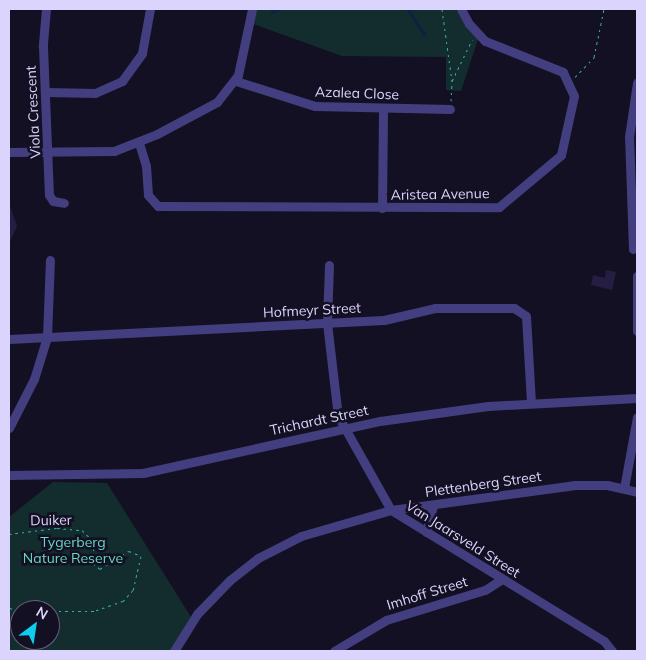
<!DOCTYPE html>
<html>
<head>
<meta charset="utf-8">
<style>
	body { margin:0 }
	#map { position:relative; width:646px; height:660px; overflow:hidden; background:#141023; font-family:Mulish,sans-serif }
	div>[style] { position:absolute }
	.green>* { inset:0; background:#132c2d }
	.stream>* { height:2.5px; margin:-1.25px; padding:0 1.25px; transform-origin:1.25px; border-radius:1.25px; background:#0f2043 }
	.building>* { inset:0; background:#261d43 }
	.path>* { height:1px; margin-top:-0.5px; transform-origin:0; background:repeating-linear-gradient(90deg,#37aead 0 2.5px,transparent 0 6.5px) }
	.minor>* { height:9px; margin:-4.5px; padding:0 4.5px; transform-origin:4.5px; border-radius:4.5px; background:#433e7f }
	span { translate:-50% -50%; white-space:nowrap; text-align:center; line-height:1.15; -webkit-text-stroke:5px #141023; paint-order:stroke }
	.street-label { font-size:14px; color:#dbd4fc }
	.park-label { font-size:14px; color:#65d8c1 }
	.frame { position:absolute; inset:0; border:10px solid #dbd4fc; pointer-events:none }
	.north { position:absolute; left:10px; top:600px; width:50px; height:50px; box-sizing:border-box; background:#141023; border:1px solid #645e7a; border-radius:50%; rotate:31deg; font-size:14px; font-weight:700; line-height:20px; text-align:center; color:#dbd4fc }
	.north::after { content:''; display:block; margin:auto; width:18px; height:22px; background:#0fcdee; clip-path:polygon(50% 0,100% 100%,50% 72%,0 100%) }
</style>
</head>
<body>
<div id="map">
	<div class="green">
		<i style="clip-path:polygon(256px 9px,456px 9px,478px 39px,461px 91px,446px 90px,446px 57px,342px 56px,253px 24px)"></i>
		<i style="clip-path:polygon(evenodd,53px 482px,107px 483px,191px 617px,172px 651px,9px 651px,9px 517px,53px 482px,20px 610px,50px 610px,50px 640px,20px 640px,20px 610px)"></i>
	</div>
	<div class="stream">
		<i style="left:408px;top:9px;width:30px;rotate:57deg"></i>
		<i style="left:272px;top:12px;width:7px;rotate:-27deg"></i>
	</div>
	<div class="building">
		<i style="clip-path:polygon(9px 203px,17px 226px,9px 244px)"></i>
		<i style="clip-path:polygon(606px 270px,616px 272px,612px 290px,591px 285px,593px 275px,605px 278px)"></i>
	</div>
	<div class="path">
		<i style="left:442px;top:9px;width:73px;rotate:82.1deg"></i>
		<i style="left:575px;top:77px;width:28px;rotate:-46deg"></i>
		<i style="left:594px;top:57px;width:49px;rotate:-78.2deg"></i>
		<i style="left:451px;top:101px;width:20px;rotate:-87deg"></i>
		<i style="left:452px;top:81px;width:46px;rotate:-64deg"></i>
		<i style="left:9px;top:534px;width:48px;rotate:-7.1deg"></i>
		<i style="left:57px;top:528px;width:25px;rotate:5deg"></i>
		<i style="left:82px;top:530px;width:17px;rotate:45deg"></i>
		<i style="left:94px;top:542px;width:21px;rotate:93deg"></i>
		<i style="left:93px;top:563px;width:9px;rotate:41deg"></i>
		<i style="left:100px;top:569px;width:34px;rotate:-32deg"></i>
		<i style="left:129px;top:551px;width:13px;rotate:23deg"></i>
		<i style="left:141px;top:556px;width:35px;rotate:103deg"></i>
		<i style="left:133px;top:590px;width:15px;rotate:132deg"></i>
		<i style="left:123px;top:601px;width:31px;rotate:161deg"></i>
		<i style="left:94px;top:611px;width:44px;rotate:180deg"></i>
		<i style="left:31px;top:610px;width:16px"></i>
		<i style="left:9px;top:613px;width:5px;rotate:-79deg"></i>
		<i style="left:10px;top:608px;width:11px;rotate:22deg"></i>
	</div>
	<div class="minor">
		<i style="left:46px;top:9px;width:38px;rotate:95deg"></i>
		<i style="left:43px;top:47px;width:148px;rotate:87.7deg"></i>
		<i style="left:49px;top:195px;width:7px;rotate:56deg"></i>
		<i style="left:53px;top:201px;width:11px;rotate:10deg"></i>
		<i style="left:236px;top:81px;width:83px;rotate:17.6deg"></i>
		<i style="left:315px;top:106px;width:135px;rotate:1.3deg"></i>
		<i style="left:47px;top:92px;width:48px;rotate:1.2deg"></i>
		<i style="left:95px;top:93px;width:30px;rotate:-24deg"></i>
		<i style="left:122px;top:81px;width:34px;rotate:-54deg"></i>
		<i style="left:142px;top:53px;width:45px;rotate:-79.7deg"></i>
		<i style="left:139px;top:143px;width:24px;rotate:73deg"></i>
		<i style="left:146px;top:166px;width:29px;rotate:86deg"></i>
		<i style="left:148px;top:195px;width:15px;rotate:48deg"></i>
		<i style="left:158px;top:206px;width:341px;rotate:0.2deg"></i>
		<i style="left:499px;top:207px;width:81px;rotate:-40deg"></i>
		<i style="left:561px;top:155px;width:60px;rotate:-77.6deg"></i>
		<i style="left:574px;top:96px;width:26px;rotate:-115deg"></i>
		<i style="left:563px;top:72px;width:84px;rotate:-158.3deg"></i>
		<i style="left:485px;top:41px;width:23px;rotate:-133deg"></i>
		<i style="left:469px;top:24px;width:17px;rotate:-118deg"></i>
		<i style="left:9px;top:152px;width:105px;rotate:-0.5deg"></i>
		<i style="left:114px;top:151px;width:46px;rotate:-21.6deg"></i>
		<i style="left:157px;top:134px;width:68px;rotate:-28.1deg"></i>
		<i style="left:217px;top:102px;width:34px;rotate:-52deg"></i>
		<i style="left:238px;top:75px;width:67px;rotate:-78deg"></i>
		<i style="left:382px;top:208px;width:100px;rotate:-89.4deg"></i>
		<i style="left:633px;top:249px;width:112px;rotate:-92deg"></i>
		<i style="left:629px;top:137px;width:55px;rotate:-81.6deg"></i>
		<i style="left:329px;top:265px;width:58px;rotate:92deg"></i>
		<i style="left:327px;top:323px;width:94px;rotate:83.3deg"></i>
		<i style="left:338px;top:416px;width:108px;rotate:60.6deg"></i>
		<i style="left:391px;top:510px;width:250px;rotate:31.6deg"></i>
		<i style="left:604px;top:641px;width:13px;rotate:51deg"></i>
		<i style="left:637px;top:276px;width:55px;rotate:90deg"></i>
		<i style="left:9px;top:339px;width:375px;rotate:-2.9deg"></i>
		<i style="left:384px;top:320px;width:52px;rotate:-13.2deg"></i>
		<i style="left:435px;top:308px;width:79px"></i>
		<i style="left:514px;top:308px;width:14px;rotate:34deg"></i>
		<i style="left:526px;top:316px;width:87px;rotate:86.7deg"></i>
		<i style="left:9px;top:428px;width:55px;rotate:-63deg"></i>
		<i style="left:34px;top:379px;width:44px;rotate:-72.8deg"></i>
		<i style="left:47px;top:337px;width:77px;rotate:-87.8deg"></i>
		<i style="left:9px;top:475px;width:134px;rotate:-0.9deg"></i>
		<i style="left:143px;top:473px;width:243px;rotate:-12.4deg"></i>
		<i style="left:380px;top:421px;width:109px;rotate:-7.9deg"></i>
		<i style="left:488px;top:406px;width:149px;rotate:-3.1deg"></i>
		<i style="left:624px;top:488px;width:72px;rotate:-79.6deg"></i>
		<i style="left:426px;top:532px;width:28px;rotate:-75deg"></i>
		<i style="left:174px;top:651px;width:44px;rotate:-58.1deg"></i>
		<i style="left:197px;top:614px;width:47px;rotate:-45.9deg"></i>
		<i style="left:230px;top:580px;width:36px;rotate:-38deg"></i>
		<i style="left:258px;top:558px;width:48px;rotate:-27.1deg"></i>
		<i style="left:301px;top:536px;width:94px;rotate:-16.1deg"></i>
		<i style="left:391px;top:510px;width:186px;rotate:-7.7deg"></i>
		<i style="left:575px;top:485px;width:32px"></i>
		<i style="left:607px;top:485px;width:31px;rotate:13deg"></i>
		<i style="left:334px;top:651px;width:61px;rotate:-30.8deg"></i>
		<i style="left:386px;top:620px;width:103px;rotate:-16.9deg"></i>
		<i style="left:485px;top:590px;width:20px;rotate:-33deg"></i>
	</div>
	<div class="street-label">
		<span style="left:357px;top:93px;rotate:2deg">Azalea Close</span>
		<span style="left:33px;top:112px;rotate:-93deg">Viola Crescent</span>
		<span style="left:440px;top:194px;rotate:-1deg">Aristea Avenue</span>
		<span style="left:312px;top:310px;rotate:-3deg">Hofmeyr Street</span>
		<span style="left:319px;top:420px;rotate:-12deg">Trichardt Street</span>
		<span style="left:483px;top:484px;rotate:-8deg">Plettenberg Street</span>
		<span style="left:51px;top:520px;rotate:-1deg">Duiker</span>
		<span style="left:463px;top:539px;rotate:32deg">Van Jaarsveld Street</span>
		<span style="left:427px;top:593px;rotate:-17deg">Imhoff Street</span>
	</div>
	<div class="park-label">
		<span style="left:73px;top:550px">Tygerberg<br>Nature Reserve</span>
	</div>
	<div class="frame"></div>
	<div class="north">N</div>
</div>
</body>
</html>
